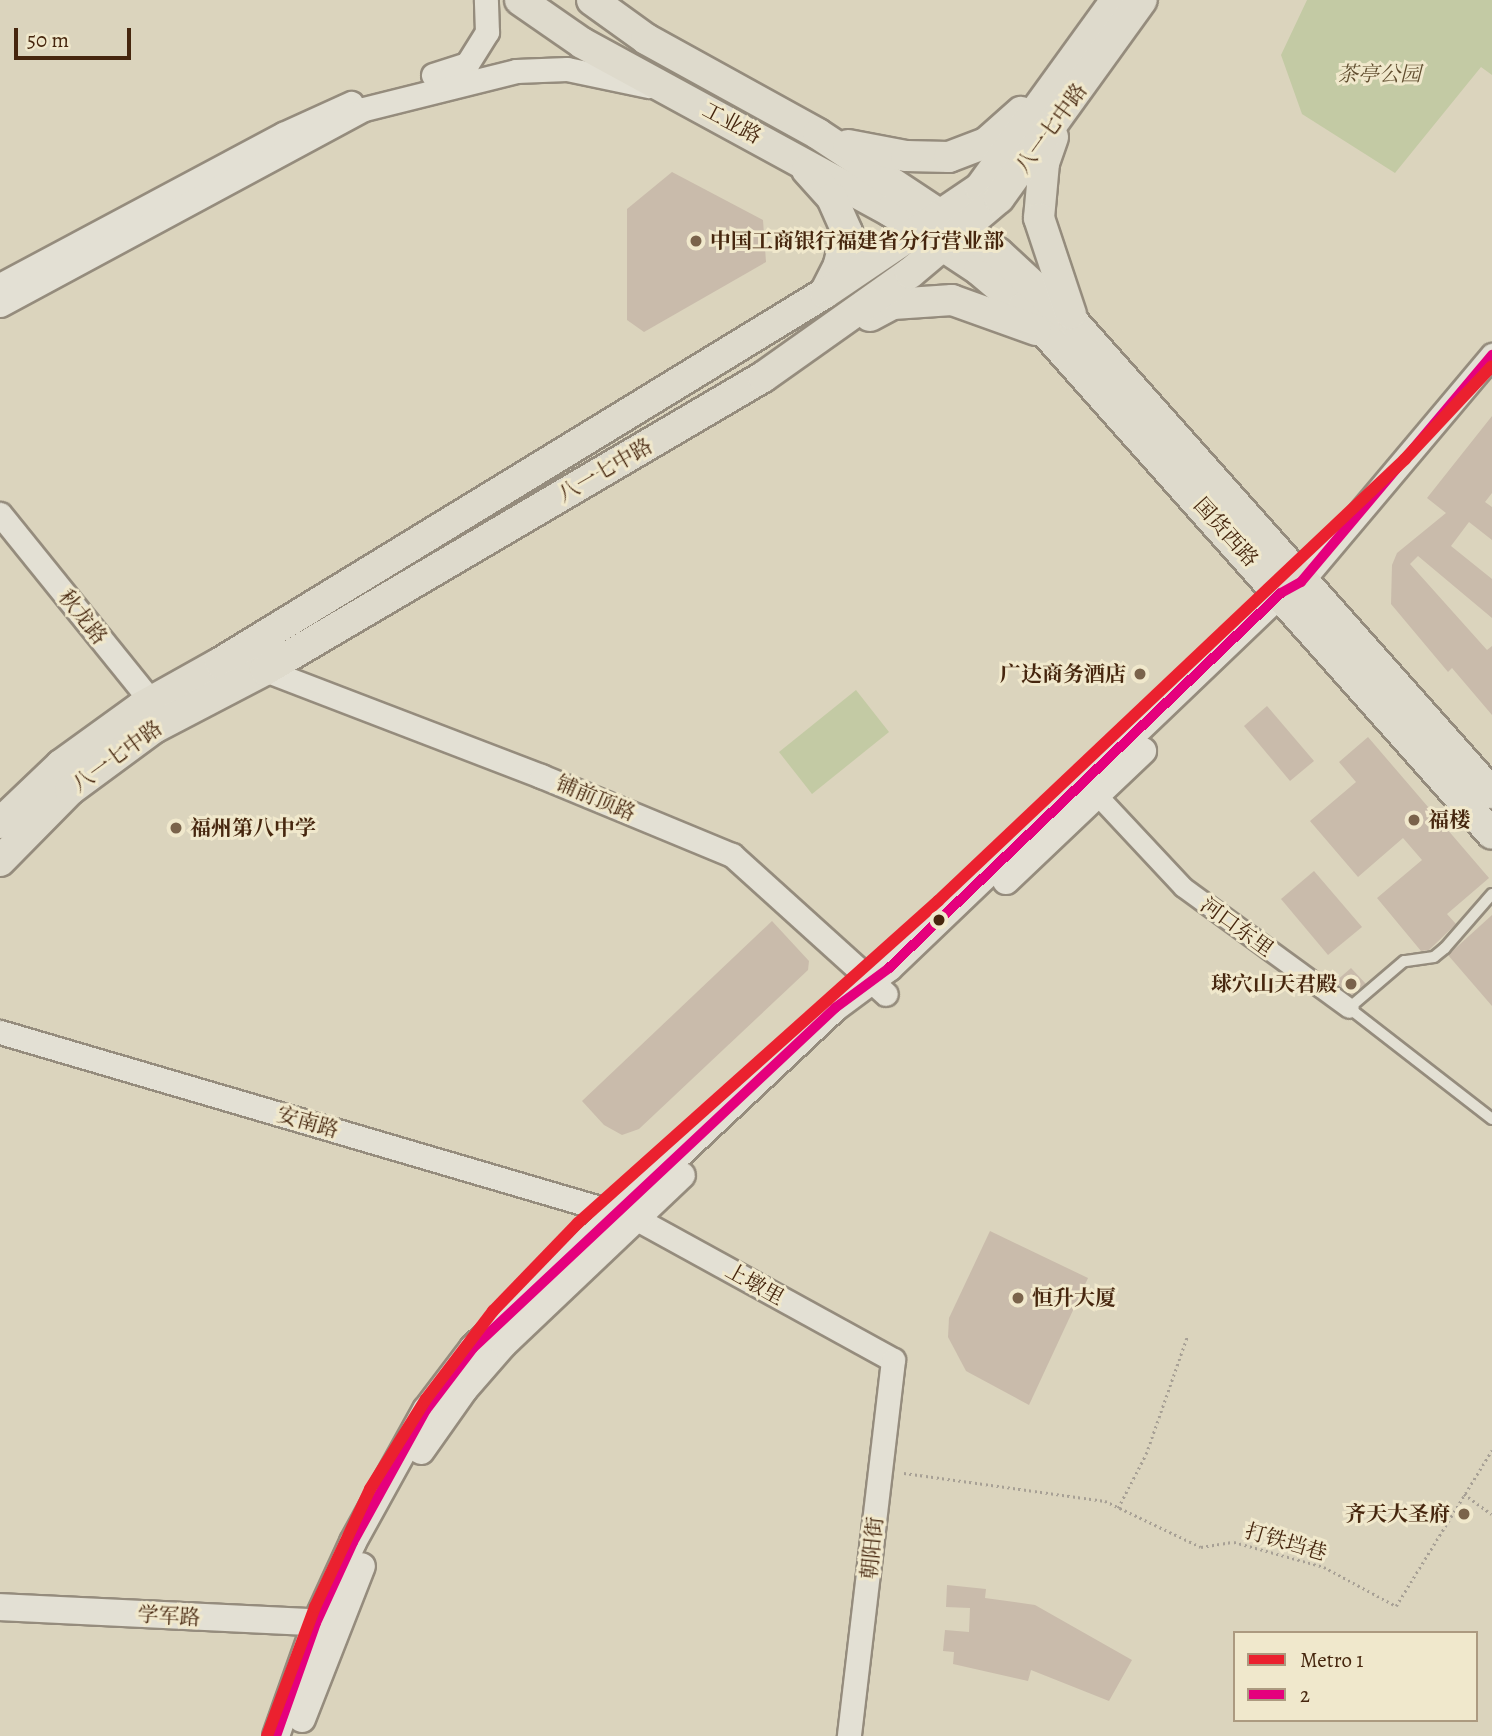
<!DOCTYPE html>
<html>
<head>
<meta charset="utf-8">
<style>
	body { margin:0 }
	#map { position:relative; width:1492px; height:1736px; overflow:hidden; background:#dbd4bd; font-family:Alegreya,"Noto Serif SC",serif }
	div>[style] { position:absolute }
	.green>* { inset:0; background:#c3caa4 }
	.building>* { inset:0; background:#c9bbab }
	.path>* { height:2.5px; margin-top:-1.25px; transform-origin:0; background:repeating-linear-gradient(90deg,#a7a095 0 2px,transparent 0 5.5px) }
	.roads { filter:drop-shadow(2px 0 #958c7d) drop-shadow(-2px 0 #958c7d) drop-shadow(0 2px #958c7d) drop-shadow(0 -2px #958c7d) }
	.service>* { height:10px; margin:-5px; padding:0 5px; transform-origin:5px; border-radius:5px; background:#e3e0d4 }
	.minor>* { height:19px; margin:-9.5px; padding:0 9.5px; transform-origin:9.5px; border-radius:9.5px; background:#e3e0d4 }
	.tertiary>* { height:23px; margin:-11.5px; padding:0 11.5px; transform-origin:11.5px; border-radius:11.5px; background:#e3e0d4 }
	.secondary>* { height:26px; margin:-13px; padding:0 13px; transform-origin:13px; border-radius:13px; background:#e3e0d4 }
	.primary>* { height:30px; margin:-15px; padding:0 15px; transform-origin:15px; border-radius:15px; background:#dedacc }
	.bus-1>* { height:10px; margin:-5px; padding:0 5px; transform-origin:5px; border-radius:5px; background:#e5007d }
	.metro-1>* { height:12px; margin:-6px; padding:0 6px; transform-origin:6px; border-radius:6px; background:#eb212f }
	.dots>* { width:19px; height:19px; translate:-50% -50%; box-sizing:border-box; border:4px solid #f0e8cc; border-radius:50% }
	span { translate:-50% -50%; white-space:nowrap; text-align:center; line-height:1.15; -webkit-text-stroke:6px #f0e8cc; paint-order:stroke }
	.park-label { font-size:21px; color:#604d2e; font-style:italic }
	.street-label { font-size:21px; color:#46260e }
	.poi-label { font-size:21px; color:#46260e; font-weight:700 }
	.left { translate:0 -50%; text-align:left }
	.right { translate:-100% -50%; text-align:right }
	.legend { position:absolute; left:1233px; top:1631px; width:245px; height:91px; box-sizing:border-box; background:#f0e8cc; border:2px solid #ac9a80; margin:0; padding:9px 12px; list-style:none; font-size:21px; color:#46260e }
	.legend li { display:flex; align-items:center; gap:14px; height:35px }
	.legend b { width:35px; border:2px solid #ac9a80 }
	.scale { position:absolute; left:14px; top:28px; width:117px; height:32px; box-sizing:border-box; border:4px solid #46260e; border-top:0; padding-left:9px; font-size:21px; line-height:24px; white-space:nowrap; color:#46260e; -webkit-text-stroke:5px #f0e8cc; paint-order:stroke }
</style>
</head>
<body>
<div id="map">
	<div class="green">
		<i style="clip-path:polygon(1307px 0,1492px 0,1492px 75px,1481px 67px,1395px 173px,1302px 114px,1281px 55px)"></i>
		<i style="clip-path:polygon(856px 690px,889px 732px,812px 794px,779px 752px)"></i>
	</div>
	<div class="building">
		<i style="clip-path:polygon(672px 172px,763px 220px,766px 262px,644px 332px,627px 320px,627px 209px)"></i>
		<i style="clip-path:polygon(1492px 416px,1492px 493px,1485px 502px,1492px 507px,1492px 540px,1469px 522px,1451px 546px,1492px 579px,1492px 618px,1418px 556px,1410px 564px,1487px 650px,1492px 646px,1492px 715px,1452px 668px,1448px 672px,1391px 604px,1392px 565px,1397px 553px,1446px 513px,1427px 498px)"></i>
		<i style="clip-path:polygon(1267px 706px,1314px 761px,1290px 781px,1244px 726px)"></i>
		<i style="clip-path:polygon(1368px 737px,1489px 878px,1447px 914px,1456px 924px,1429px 950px,1421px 951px,1377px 898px,1422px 860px,1403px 838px,1358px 877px,1310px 821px,1356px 782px,1339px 762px)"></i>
		<i style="clip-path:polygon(1314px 871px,1362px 927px,1328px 955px,1281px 899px)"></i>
		<i style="clip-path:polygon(1492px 915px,1492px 1006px,1448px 955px)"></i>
		<i style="clip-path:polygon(772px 921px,809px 961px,808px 970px,639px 1129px,622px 1135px,604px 1125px,582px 1101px)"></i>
		<i style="clip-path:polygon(1351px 968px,1366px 984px,1352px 995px,1335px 982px)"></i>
		<i style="clip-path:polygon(990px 1231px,1088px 1278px,1029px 1405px,966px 1371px,948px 1337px,949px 1318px)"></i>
		<i style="clip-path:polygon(947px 1585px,986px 1589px,985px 1598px,1035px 1605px,1132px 1660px,1109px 1701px,1031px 1670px,1028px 1681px,953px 1664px,954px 1652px,943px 1651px,945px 1630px,969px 1632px,970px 1608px,946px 1607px)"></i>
	</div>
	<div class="path">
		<i style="left:904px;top:1473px;width:203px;rotate:7.9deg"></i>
		<i style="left:1105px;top:1501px;width:106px;rotate:25.6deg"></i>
		<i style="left:1201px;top:1547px;width:33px;rotate:-9deg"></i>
		<i style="left:1234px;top:1542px;width:93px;rotate:15.5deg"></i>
		<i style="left:1324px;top:1567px;width:82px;rotate:28.4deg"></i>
		<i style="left:1396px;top:1606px;width:183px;rotate:-58.4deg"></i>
		<i style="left:1464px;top:1494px;width:34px;rotate:36deg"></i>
		<i style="left:1118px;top:1508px;width:61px;rotate:-62.6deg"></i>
		<i style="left:1146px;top:1454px;width:124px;rotate:-70.7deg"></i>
	</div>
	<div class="roads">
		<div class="service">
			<i style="left:1492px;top:894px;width:72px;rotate:131deg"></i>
			<i style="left:1445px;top:948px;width:14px;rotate:141deg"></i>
			<i style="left:1434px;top:957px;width:30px;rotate:172deg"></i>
			<i style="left:1404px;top:961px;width:72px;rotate:139.5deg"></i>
			<i style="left:1349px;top:1008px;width:181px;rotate:37.8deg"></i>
		</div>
		<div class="minor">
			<i style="left:1097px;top:795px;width:126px;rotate:46.9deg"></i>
			<i style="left:1183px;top:887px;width:205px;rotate:36.1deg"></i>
		</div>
		<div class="tertiary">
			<i style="left:433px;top:75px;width:36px;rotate:-18deg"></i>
			<i style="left:467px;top:64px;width:38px;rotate:-58deg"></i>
			<i style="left:487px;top:32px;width:32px;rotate:-92deg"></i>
			<i style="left:0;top:285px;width:321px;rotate:-28.1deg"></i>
			<i style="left:283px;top:134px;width:75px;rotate:-24.5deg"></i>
			<i style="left:0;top:305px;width:413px;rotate:-28.3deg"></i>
			<i style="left:364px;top:109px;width:157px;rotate:-14deg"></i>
			<i style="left:516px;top:71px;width:51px;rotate:-2.2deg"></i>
			<i style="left:567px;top:69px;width:83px;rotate:11.9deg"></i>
			<i style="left:0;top:514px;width:255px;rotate:51.1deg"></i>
			<i style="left:1301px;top:582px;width:297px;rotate:-49.9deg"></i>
			<i style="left:265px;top:670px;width:296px;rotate:21deg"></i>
			<i style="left:541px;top:776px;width:207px;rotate:22.5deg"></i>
			<i style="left:732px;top:855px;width:207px;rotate:42.1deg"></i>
			<i style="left:0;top:1032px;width:664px;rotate:16.36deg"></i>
			<i style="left:637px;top:1219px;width:292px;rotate:28.8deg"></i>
			<i style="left:893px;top:1360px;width:379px;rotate:96.7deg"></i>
		</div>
		<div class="secondary">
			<i style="left:1006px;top:881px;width:189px;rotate:-43.5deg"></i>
			<i style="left:421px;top:1451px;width:75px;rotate:-54.8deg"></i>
			<i style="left:464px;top:1390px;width:61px;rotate:-49deg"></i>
			<i style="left:504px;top:1344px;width:245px;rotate:-43.5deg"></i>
			<i style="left:0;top:1607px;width:332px;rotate:2.8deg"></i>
			<i style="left:302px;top:1719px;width:164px;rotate:-68.6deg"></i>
			<i style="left:276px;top:1736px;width:120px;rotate:-70.5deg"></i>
			<i style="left:316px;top:1623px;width:89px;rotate:-65.4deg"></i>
			<i style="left:353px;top:1542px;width:151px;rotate:-61.1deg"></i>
			<i style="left:426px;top:1410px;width:78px;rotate:-52.8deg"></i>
			<i style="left:473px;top:1348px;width:497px;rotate:-43.2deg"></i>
			<i style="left:835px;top:1008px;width:67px;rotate:-36.5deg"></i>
			<i style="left:889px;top:968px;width:542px;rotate:-43.73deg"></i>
			<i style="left:1281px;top:593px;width:17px;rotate:-28deg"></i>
		</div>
		<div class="primary">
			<i style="left:520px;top:0;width:75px;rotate:34.7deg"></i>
			<i style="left:582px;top:43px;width:351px;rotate:28.6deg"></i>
			<i style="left:890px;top:211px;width:107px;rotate:33.5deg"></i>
			<i style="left:979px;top:270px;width:57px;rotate:40.1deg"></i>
			<i style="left:1023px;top:307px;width:705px;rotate:48.33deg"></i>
			<i style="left:592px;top:0;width:67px;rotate:35.8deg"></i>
			<i style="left:646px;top:39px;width:196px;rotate:28.9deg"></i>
			<i style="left:818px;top:134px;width:216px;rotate:33.5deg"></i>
			<i style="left:998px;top:253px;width:105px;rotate:42.7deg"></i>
			<i style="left:1075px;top:324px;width:628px;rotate:48.36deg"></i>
			<i style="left:1053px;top:137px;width:28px;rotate:109deg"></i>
			<i style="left:1044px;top:163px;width:55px;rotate:95.2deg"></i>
			<i style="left:1039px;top:218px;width:101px;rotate:71.6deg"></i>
			<i style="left:848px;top:145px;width:59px;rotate:10.7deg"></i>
			<i style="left:906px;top:156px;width:43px;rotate:1.3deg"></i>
			<i style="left:949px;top:157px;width:40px;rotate:-21deg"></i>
			<i style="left:986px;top:143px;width:47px;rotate:-41.5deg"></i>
			<i style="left:807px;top:170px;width:38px;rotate:48deg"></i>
			<i style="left:832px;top:198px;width:37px;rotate:66deg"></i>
			<i style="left:847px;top:232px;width:34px;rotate:104deg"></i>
			<i style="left:839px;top:265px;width:30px;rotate:117deg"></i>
			<i style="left:870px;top:316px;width:26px;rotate:-28deg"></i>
			<i style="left:893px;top:304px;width:59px;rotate:-3.9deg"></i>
			<i style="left:952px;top:300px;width:89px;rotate:19.7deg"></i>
			<i style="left:0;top:823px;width:84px;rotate:-43.6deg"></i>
			<i style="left:61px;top:765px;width:99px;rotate:-35.9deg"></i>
			<i style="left:141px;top:707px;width:90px;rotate:-29.1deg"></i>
			<i style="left:220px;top:663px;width:709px;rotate:-31.45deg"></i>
			<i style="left:825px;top:293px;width:187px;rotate:-34.1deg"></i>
			<i style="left:980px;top:188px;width:232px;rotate:-54.1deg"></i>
			<i style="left:0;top:861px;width:100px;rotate:-45.4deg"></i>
			<i style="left:70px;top:790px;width:104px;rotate:-36.4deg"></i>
			<i style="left:154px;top:728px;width:125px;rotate:-27.6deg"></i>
			<i style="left:265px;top:670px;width:578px;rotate:-30.47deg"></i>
			<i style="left:763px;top:377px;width:180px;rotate:-35.3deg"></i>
			<i style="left:910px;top:273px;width:116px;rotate:-40.1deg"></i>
			<i style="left:999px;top:198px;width:244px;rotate:-54.2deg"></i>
		</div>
	</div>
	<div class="bus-1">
		<i style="left:276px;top:1736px;width:120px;rotate:-70.5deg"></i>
		<i style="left:316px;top:1623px;width:89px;rotate:-65.4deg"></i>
		<i style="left:353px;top:1542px;width:151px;rotate:-61.1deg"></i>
		<i style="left:426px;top:1410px;width:78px;rotate:-52.8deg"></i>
		<i style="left:473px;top:1348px;width:497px;rotate:-43.2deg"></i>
		<i style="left:835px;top:1008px;width:67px;rotate:-36.5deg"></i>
		<i style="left:889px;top:968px;width:542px;rotate:-43.73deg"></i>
		<i style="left:1281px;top:593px;width:23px;rotate:-29deg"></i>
		<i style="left:1301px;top:582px;width:297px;rotate:-49.9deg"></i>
	</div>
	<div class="metro-1">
		<i style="left:267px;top:1736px;width:138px;rotate:-69.6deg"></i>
		<i style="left:315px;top:1607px;width:130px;rotate:-65deg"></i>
		<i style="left:370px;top:1489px;width:106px;rotate:-58.1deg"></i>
		<i style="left:426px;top:1399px;width:111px;rotate:-52.7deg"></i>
		<i style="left:493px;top:1311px;width:122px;rotate:-46deg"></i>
		<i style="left:578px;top:1223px;width:483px;rotate:-41.8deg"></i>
		<i style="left:938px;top:901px;width:643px;rotate:-43.42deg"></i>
		<i style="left:1405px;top:459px;width:127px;rotate:-46.9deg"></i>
	</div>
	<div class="dots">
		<i style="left:696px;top:241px;background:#7a634b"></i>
		<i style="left:1140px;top:674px;background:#7a634b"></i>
		<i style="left:1414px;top:820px;background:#7a634b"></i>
		<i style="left:176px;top:828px;background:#7a634b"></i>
		<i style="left:939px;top:920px;background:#46260e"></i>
		<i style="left:1351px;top:984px;background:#7a634b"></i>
		<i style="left:1018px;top:1298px;background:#7a634b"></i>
		<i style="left:1464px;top:1514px;background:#7a634b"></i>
	</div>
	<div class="park-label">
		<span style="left:1379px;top:74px">茶亭公园</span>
	</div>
	<div class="street-label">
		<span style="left:732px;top:123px;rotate:28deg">工业路</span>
		<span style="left:1051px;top:128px;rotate:-54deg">八一七中路</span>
		<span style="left:605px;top:470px;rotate:-30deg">八一七中路</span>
		<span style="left:1226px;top:532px;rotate:48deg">国货西路</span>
		<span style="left:83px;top:617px;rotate:51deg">秋龙路</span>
		<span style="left:117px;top:756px;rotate:-36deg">八一七中路</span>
		<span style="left:596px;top:798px;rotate:23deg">铺前顶路</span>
		<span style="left:1237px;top:927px;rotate:36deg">河口东里</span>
		<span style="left:308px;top:1122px;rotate:16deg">安南路</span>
		<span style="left:755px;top:1284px;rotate:29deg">上墩里</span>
		<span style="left:1286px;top:1542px;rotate:16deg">打铁垱巷</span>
		<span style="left:872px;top:1548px;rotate:-84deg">朝阳街</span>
		<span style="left:169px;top:1616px;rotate:3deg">学军路</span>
	</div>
	<div class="poi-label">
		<span class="left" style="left:710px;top:241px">中国工商银行福建省分行营业部</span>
		<span class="right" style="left:1126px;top:674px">广达商务酒店</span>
		<span class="left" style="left:1428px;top:820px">福楼</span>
		<span class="left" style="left:190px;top:828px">福州第八中学</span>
		<span class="right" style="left:1337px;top:984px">球穴山天君殿</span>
		<span class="left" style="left:1032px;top:1298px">恒升大厦</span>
		<span class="right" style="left:1450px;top:1514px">齐天大圣府</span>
	</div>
	<ul class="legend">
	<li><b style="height:9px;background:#eb212f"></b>Metro 1</li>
	<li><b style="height:9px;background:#e5007d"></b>2</li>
	</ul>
	<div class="scale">50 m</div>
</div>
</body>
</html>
